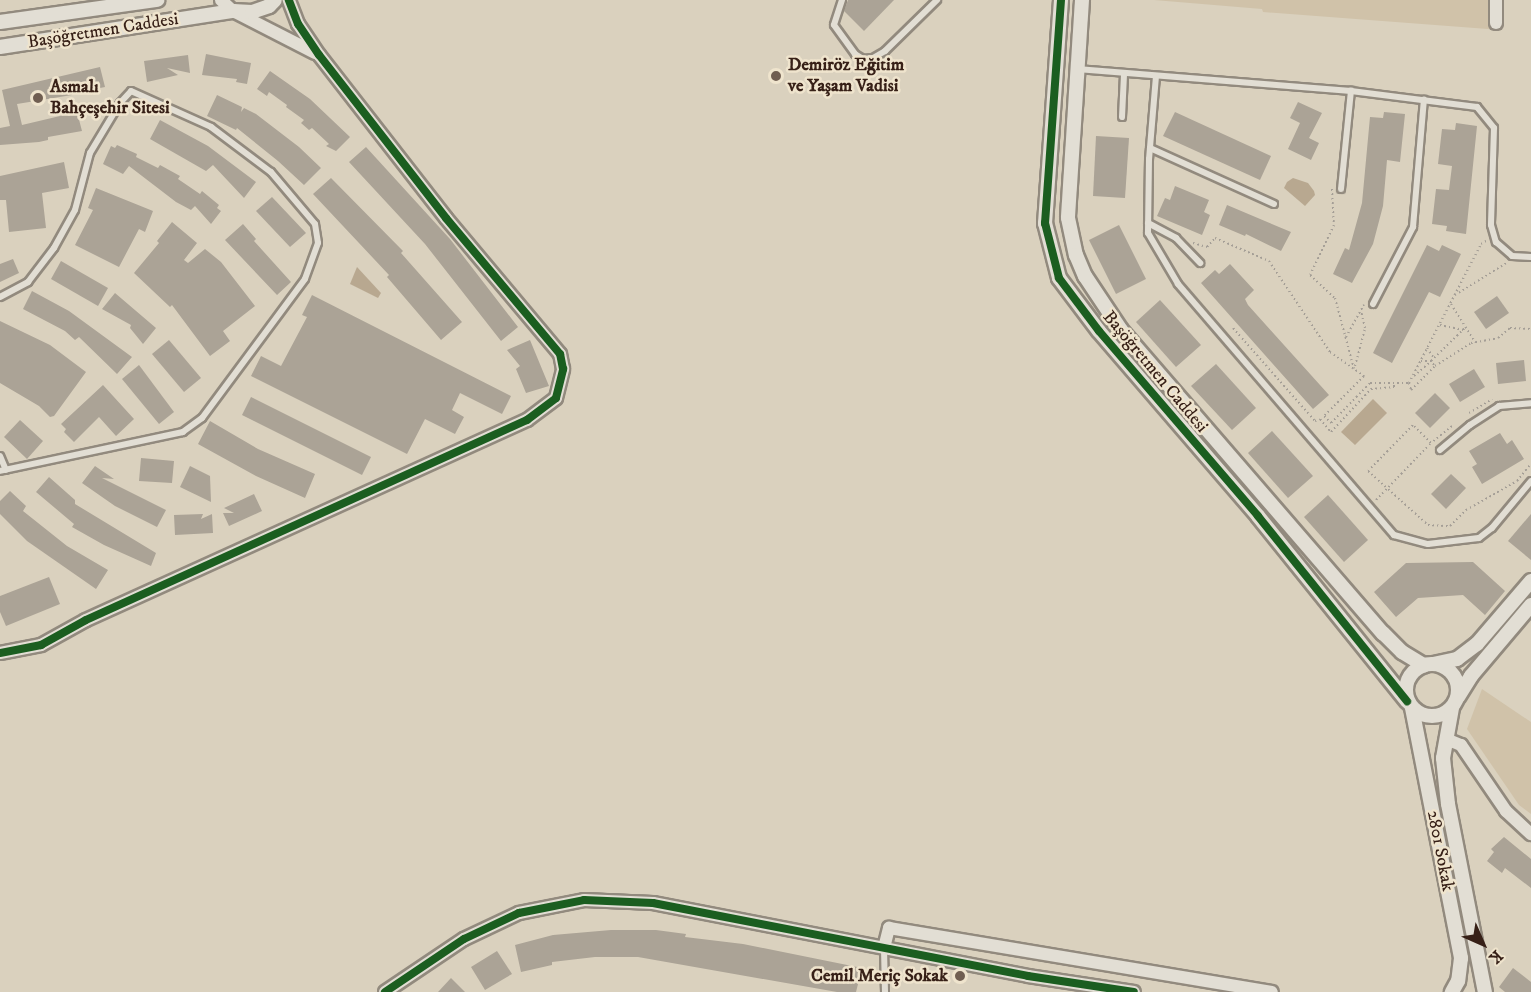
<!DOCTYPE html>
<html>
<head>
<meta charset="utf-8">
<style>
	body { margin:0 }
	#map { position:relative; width:1531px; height:992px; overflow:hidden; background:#dad1be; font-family:"IM FELL DW Pica",serif }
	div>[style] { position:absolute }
	.green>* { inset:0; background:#d0c2a9 }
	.water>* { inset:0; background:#b8a890 }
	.building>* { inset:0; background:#aba396 }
	.path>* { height:2px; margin-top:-1px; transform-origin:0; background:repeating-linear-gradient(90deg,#a49e96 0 1.5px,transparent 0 4.5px) }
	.roads { filter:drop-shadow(2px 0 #928a7e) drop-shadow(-2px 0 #928a7e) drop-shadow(0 2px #928a7e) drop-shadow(0 -2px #928a7e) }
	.service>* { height:6px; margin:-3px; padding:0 3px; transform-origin:3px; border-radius:3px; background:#e2ded4 }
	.minor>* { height:12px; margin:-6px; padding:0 6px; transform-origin:6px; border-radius:6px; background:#e2ded4 }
	.tertiary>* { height:14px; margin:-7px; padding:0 7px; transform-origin:7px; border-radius:7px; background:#e2ded4 }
	.tertiary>.ring { margin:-7px; padding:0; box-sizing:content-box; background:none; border:14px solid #e2ded4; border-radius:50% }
	.cycleway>* { height:8px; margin:-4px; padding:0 4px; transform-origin:4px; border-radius:4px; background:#1b5e20 }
	.dots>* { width:16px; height:16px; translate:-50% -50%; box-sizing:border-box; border:3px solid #efe4cd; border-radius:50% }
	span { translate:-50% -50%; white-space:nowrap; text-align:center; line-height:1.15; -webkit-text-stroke:5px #efe4cd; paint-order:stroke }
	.street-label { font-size:18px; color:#372017 }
	.poi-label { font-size:18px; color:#372017; font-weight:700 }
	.left { translate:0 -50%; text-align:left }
	.right { translate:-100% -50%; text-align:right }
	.north { position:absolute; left:1453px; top:914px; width:60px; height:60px; -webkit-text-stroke:4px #efe4cd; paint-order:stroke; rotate:135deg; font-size:16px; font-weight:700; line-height:24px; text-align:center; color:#372017 }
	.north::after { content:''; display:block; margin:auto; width:21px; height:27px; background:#372017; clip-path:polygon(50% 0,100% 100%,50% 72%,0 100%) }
</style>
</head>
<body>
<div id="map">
	<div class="green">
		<i style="clip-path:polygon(1154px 0,1503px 0,1501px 30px,1263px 12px,1262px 9px)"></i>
		<i style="clip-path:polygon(1482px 689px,1531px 722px,1531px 814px,1519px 805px,1467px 729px)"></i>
	</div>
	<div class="water">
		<i style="clip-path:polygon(1293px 178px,1308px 183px,1314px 191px,1315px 195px,1305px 206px,1284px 188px,1287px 182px)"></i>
		<i style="clip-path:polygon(357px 267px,381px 293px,378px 298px,350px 284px)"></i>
		<i style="clip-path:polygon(1373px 399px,1387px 413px,1355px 445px,1341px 432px)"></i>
	</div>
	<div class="building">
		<i style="clip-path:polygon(848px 0,894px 0,864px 31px,844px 11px)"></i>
		<i style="clip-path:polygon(206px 54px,251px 63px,247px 84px,236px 82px,237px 79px,202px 75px)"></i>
		<i style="clip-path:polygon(188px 55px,190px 73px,167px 68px,178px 75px,147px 82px,144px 61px)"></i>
		<i style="clip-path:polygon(100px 67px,105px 87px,95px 89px,94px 85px,71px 90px,72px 95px,17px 104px,22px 125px,77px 112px,82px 131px,48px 137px,48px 140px,39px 142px,0 145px,0 128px,10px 126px,2px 90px)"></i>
		<i style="clip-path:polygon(270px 71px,310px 99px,350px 137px,336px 151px,326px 146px,329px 144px,312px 128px,309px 130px,301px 123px,304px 120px,286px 107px,287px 105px,269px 92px,267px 96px,257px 89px)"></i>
		<i style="clip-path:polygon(217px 95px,242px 107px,241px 112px,244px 108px,256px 114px,299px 147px,321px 168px,304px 185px,278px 161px,237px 128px,236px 130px,207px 116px)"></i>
		<i style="clip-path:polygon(1298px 102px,1322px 113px,1309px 138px,1319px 143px,1311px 160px,1288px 149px,1300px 123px,1290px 118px)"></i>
		<i style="clip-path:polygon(1175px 112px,1271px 156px,1260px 180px,1163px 136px)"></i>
		<i style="clip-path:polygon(1384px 112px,1405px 114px,1400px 162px,1387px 160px,1383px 206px,1373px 244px,1352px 283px,1333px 274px,1345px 248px,1349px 250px,1362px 203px,1370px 117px,1383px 118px)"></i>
		<i style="clip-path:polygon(160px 120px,208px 146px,256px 182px,244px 198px,213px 165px,206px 171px,150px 139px)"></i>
		<i style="clip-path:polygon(1456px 123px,1477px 126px,1466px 234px,1446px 231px,1447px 226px,1432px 224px,1436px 189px,1449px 190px,1452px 166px,1438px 164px,1442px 129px,1455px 130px)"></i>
		<i style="clip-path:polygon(1096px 136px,1129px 138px,1125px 198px,1093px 196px)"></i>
		<i style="clip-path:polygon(117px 145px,137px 154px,136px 157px,158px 168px,160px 165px,180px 176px,178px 179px,200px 194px,202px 191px,219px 205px,217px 208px,221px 211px,211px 224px,195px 206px,191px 210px,176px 202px,129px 166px,123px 174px,103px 164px,111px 146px,115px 148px)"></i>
		<i style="clip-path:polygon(366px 147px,450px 239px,518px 327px,501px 341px,425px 244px,349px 162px)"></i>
		<i style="clip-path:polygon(64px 162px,69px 188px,42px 193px,46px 228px,9px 232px,6px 200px,0 200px,0 176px)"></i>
		<i style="clip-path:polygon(331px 178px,403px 251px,401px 253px,462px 322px,441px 340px,387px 277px,389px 275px,313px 194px)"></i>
		<i style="clip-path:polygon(1175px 186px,1209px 200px,1204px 212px,1210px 215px,1202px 235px,1157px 216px,1165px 198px,1170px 200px)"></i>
		<i style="clip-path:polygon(96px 188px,153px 211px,145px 232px,139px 229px,119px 267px,75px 245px,93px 210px,88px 208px)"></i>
		<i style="clip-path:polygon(272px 197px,306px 233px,290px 247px,256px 211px)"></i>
		<i style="clip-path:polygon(1227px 205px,1291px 232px,1281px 251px,1246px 234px,1245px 236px,1219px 225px)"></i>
		<i style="clip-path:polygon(172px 222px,197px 243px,184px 260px,188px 263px,205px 249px,221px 262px,255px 306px,223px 331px,230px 341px,210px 356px,172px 305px,170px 307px,134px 273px,159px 243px,157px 241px)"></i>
		<i style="clip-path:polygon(243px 224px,256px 239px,254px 241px,291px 282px,277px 295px,225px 240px)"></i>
		<i style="clip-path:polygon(1119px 225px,1146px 279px,1116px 294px,1089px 240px)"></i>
		<i style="clip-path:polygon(1427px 245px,1439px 251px,1442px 245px,1461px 254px,1440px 297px,1429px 292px,1392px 363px,1373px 353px)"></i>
		<i style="clip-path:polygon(13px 259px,19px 273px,0 282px,0 264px)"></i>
		<i style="clip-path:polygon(61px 261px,108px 288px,98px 306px,51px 279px)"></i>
		<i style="clip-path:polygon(1230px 264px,1254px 290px,1245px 299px,1248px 305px,1329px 395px,1313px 409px,1201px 283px,1215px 270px,1219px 274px)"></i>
		<i style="clip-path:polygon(32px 291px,69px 311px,132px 357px,117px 374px,79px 337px,75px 340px,65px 331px,23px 309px)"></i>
		<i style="clip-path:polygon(115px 293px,156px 328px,143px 344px,130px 328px,131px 325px,102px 309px)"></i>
		<i style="clip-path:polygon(312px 295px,511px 396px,502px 414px,460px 393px,452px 410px,464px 417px,455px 434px,425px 419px,407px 454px,251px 376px,261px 356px,281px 366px,307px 317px,302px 315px)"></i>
		<i style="clip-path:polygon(1497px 296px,1509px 313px,1486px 329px,1474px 312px)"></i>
		<i style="clip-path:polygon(1160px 300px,1201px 345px,1176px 367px,1136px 322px)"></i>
		<i style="clip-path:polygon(0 321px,50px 345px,86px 372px,54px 416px,50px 417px,39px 406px,0 383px)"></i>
		<i style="clip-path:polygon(169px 340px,201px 378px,184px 392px,152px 354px)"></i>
		<i style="clip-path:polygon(530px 340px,549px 386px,526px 393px,516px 369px,520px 366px,507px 350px)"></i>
		<i style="clip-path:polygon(1524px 360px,1526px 381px,1498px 384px,1496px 363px)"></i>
		<i style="clip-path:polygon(1216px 364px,1256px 408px,1232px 430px,1191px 386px)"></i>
		<i style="clip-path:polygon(139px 365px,174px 412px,159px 424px,122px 379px)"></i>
		<i style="clip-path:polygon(1474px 369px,1485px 387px,1460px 402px,1449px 384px)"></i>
		<i style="clip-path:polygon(103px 385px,134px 419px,116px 436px,99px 417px,74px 442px,64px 432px,66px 429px,61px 424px)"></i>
		<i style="clip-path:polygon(1435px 393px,1450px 408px,1430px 428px,1415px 413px)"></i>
		<i style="clip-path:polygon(251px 397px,371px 457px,362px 475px,242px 415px)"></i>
		<i style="clip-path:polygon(20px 420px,43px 441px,27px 459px,4px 437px)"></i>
		<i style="clip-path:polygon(210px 421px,258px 449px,315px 474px,305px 498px,256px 476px,198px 444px)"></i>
		<i style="clip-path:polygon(1272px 431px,1313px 476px,1288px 498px,1248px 453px)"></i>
		<i style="clip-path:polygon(1500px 433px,1507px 444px,1512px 440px,1524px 459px,1482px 484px,1472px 467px,1477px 464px,1469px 451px)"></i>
		<i style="clip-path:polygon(141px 458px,174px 461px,172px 483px,139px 481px)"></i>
		<i style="clip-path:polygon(95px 466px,114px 479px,102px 478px,166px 510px,157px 527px,115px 506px,82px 483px)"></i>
		<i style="clip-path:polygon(190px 466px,210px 476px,211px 502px,180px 487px)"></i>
		<i style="clip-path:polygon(1451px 474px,1466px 488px,1446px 509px,1431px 494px)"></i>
		<i style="clip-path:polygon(49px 477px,75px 500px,75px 504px,156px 553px,151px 566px,104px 545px,72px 527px,74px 524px,36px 492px)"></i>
		<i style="clip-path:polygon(10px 491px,26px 506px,23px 511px,67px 546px,108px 570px,96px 589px,27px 541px,0 514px,0 501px)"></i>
		<i style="clip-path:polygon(254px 494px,262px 511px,229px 526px,223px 513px,234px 513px,224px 508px)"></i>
		<i style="clip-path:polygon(1328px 495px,1368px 540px,1344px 562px,1304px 517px)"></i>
		<i style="clip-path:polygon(203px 514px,201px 519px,212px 514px,213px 533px,175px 535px,174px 515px)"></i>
		<i style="clip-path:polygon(1531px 514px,1531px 560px,1508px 541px)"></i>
		<i style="clip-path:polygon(1473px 562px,1505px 591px,1485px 615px,1463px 595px,1418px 598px,1396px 617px,1374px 592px,1406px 563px)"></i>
		<i style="clip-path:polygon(49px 577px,60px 604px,6px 626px,0 612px,0 596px)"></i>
		<i style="clip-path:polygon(1504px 837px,1531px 859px,1531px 888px,1505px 868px,1502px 873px,1487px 861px,1494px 852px,1491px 849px)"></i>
		<i style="clip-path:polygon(611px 930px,656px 930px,686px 934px,685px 937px,743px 944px,862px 968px,856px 992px,837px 992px,638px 957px,595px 957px,552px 962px,552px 965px,521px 972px,515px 945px,553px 935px)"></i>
		<i style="clip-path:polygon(497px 951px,512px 974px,485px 990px,471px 967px)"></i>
		<i style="clip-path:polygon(1513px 968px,1531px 982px,1531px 992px,1505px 992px,1499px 987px)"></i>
		<i style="clip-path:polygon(451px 978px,465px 992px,438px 992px)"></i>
	</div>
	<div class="path">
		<i style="left:1332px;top:189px;width:36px;rotate:87deg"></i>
		<i style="left:1334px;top:225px;width:55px;rotate:115.6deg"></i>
		<i style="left:1310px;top:275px;width:34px;rotate:43deg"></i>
		<i style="left:1335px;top:298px;width:73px;rotate:75deg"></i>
		<i style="left:1193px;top:243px;width:15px;rotate:16deg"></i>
		<i style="left:1207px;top:247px;width:12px;rotate:-48deg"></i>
		<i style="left:1215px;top:238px;width:59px;rotate:23.1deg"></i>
		<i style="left:1269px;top:261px;width:110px;rotate:56.2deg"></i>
		<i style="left:1330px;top:352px;width:42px;rotate:35.2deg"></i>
		<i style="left:1364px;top:376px;width:57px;rotate:135deg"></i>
		<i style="left:1324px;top:416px;width:10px;rotate:45deg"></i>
		<i style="left:1331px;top:423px;width:56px;rotate:-45.7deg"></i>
		<i style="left:1370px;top:383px;width:39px"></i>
		<i style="left:1409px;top:383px;width:157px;rotate:-62.6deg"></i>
		<i style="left:1481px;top:244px;width:6px;rotate:-31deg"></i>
		<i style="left:1455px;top:295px;width:62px;rotate:-31.9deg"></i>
		<i style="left:1451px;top:304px;width:45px;rotate:57.7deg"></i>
		<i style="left:1440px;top:325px;width:24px;rotate:12deg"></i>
		<i style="left:1233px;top:328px;width:124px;rotate:48.6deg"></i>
		<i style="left:1315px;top:421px;width:5px;rotate:-22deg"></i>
		<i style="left:1320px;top:419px;width:17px;rotate:50deg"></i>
		<i style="left:1331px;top:432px;width:59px;rotate:-47.1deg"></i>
		<i style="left:1371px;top:389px;width:23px;rotate:-5deg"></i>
		<i style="left:1394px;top:387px;width:4px;rotate:-90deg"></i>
		<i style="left:1346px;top:337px;width:37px;rotate:-61deg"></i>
		<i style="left:1427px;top:348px;width:12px;rotate:55deg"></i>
		<i style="left:1434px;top:365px;width:5px;rotate:-127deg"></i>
		<i style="left:1431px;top:361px;width:49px;rotate:-44.2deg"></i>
		<i style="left:1355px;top:366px;width:39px;rotate:-75deg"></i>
		<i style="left:1365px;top:328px;width:17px;rotate:-103deg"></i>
		<i style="left:1414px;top:376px;width:23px;rotate:-41deg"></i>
		<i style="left:1431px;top:361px;width:11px;rotate:180deg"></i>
		<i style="left:1409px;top:383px;width:7px;rotate:74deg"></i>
		<i style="left:1411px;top:390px;width:34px;rotate:-45deg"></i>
		<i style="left:1435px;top:366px;width:43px;rotate:-32.6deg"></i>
		<i style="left:1471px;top:343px;width:27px;rotate:-10deg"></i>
		<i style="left:1498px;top:338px;width:16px;rotate:-40deg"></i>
		<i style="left:1510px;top:328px;width:21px;rotate:3deg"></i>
		<i style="left:1469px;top:413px;width:27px;rotate:-31deg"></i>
		<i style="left:1452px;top:426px;width:27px;rotate:141deg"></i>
		<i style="left:1431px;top:443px;width:25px;rotate:-135deg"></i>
		<i style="left:1413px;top:425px;width:64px;rotate:134.4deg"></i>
		<i style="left:1368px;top:471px;width:81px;rotate:42deg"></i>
		<i style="left:1428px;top:525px;width:22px;rotate:3deg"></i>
		<i style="left:1450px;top:526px;width:23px;rotate:-45deg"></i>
		<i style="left:1466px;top:510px;width:59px;rotate:-29.6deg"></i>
		<i style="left:1517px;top:481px;width:22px;rotate:-51deg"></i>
		<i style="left:1376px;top:500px;width:78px;rotate:-46deg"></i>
	</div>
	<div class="roads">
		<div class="service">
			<i style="left:842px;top:0;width:26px;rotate:108deg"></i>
			<i style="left:834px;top:25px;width:36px;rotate:54deg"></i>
			<i style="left:855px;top:54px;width:9px;rotate:32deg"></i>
			<i style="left:863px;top:59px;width:10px;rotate:-6deg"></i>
			<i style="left:873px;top:58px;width:14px;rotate:-30deg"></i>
			<i style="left:885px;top:51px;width:73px;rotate:-44.4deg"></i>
			<i style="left:1077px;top:69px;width:275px;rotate:4.6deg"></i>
			<i style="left:1351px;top:91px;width:127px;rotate:7.2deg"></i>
			<i style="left:1477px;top:107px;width:27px;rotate:51deg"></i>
			<i style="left:1494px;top:128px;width:97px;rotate:91.8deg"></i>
			<i style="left:1491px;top:225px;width:18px;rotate:74deg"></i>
			<i style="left:1496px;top:242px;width:21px;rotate:41deg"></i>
			<i style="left:1512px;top:256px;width:19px;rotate:3deg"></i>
			<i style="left:1156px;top:76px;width:83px;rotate:94.8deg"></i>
			<i style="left:1149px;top:159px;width:74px;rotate:90.8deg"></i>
			<i style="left:1148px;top:233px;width:59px;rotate:59.5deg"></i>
			<i style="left:1178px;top:284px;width:331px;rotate:49.3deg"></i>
			<i style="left:1394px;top:535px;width:35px;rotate:15deg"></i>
			<i style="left:1428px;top:544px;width:51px;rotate:-6.7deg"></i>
			<i style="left:1479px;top:538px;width:16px;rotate:-38deg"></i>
			<i style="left:1492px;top:528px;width:61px;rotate:-50.3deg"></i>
			<i style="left:1122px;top:117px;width:43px;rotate:-87.3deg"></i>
			<i style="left:1150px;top:148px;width:136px;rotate:24.3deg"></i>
			<i style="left:1341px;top:189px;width:99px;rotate:-84.2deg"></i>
			<i style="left:1148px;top:223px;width:32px;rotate:28deg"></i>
			<i style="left:1176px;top:238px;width:35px;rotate:46deg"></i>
			<i style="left:0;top:297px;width:32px;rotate:-28deg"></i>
			<i style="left:28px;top:282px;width:43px;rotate:-52.6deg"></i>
			<i style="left:54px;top:248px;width:43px;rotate:-61.1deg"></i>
			<i style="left:75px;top:210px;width:59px;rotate:-75.3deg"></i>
			<i style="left:90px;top:153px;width:58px;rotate:-59deg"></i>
			<i style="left:120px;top:103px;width:16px;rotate:-47deg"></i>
			<i style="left:131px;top:91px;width:88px;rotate:24.2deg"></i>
			<i style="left:211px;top:127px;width:75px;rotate:36.9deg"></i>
			<i style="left:271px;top:172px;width:68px;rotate:49.8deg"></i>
			<i style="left:315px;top:224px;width:19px;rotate:81deg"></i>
			<i style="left:318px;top:243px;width:38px;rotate:110deg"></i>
			<i style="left:305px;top:279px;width:173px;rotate:126.5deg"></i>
			<i style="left:202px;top:418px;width:24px;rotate:144deg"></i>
			<i style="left:183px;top:432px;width:187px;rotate:168deg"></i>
			<i style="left:1373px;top:304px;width:87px;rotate:-62.5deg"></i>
			<i style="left:1413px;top:227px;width:128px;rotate:-85.1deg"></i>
			<i style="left:1440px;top:450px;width:39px;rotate:-40deg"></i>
			<i style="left:1470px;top:425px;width:35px;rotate:-33deg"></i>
			<i style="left:1499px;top:406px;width:32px;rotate:-5deg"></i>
			<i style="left:0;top:456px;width:15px;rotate:67deg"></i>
			<i style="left:884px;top:948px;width:44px;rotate:88.7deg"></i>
		</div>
		<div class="minor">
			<i style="left:221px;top:0;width:16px;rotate:43deg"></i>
			<i style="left:233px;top:11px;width:92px;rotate:27.1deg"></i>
			<i style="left:1496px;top:23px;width:23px;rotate:-90deg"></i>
			<i style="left:0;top:653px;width:42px;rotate:-11deg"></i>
			<i style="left:41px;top:645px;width:51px;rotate:-29.1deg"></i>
			<i style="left:86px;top:620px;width:484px;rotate:-24.4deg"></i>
			<i style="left:527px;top:420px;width:36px;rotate:-37deg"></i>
			<i style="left:556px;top:398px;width:30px;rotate:-76deg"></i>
			<i style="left:563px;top:369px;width:15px;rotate:-101deg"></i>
			<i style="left:560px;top:354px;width:177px;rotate:-130deg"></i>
			<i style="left:446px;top:218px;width:207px;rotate:-127.9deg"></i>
			<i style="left:319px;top:55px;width:37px;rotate:-124deg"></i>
			<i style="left:298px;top:24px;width:26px;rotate:-111deg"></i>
			<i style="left:1446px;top:739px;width:16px;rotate:22deg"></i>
			<i style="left:1461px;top:745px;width:80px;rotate:55.7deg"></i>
			<i style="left:1506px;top:811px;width:34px;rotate:43deg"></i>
			<i style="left:884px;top:948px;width:21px;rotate:-76deg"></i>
			<i style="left:889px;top:928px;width:388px;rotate:9.5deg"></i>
			<i style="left:385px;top:992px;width:95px;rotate:-33.9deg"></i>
			<i style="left:464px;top:939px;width:61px;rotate:-25.3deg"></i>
			<i style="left:519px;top:913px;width:66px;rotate:-11.3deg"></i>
			<i style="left:584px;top:900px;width:69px;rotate:2.5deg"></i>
			<i style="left:653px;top:903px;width:382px;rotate:11deg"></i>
			<i style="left:1028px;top:976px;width:107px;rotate:8.6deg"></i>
		</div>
		<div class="tertiary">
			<i style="left:1061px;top:0;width:224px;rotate:94.1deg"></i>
			<i style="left:1045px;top:223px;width:57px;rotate:75.7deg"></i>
			<i style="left:1059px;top:278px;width:66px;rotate:53deg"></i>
			<i style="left:1099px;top:331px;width:244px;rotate:49.3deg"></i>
			<i style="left:1258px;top:516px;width:238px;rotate:51.2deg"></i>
			<i style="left:1082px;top:0;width:218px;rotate:93.7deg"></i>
			<i style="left:1068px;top:218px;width:38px;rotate:78deg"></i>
			<i style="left:1076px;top:255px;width:23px;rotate:67deg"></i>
			<i style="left:1085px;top:276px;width:65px;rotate:56.3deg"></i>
			<i style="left:1121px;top:330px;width:401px;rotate:49.2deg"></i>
			<i style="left:1383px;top:633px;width:27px;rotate:45deg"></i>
			<i style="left:1402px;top:652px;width:26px;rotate:31deg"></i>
			<i style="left:0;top:22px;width:159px;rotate:-8deg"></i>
			<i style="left:0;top:47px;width:236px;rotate:-8.8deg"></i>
			<i style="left:233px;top:11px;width:19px;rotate:3deg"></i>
			<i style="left:252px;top:12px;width:18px;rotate:-19deg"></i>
			<i style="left:269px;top:6px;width:8px;rotate:-45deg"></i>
			<i class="ring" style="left:1406px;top:664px;width:38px;height:38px"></i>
			<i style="left:1433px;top:664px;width:25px;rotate:-12deg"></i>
			<i style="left:1457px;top:659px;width:25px;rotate:-37deg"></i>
			<i style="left:1477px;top:644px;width:83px;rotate:-49.4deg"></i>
			<i style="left:1458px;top:697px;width:25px;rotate:-58deg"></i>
			<i style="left:1471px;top:676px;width:93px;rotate:-49.8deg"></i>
			<i style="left:1412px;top:708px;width:255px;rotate:78.9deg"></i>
			<i style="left:1461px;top:958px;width:23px;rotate:97deg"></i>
			<i style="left:1458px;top:981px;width:13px;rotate:119deg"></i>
			<i style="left:1452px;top:708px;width:51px;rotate:100.2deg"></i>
			<i style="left:1443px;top:758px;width:46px;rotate:83.8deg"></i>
			<i style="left:1448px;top:804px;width:192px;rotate:78.9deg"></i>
		</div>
	</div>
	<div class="cycleway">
		<i style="left:1061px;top:0;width:224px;rotate:94.1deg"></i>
		<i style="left:1045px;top:223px;width:57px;rotate:75.7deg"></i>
		<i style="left:1059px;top:278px;width:66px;rotate:53deg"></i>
		<i style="left:1099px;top:331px;width:244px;rotate:49.3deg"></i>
		<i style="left:1258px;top:516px;width:238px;rotate:51.2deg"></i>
		<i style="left:0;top:653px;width:42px;rotate:-11deg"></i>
		<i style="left:41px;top:645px;width:51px;rotate:-29.1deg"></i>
		<i style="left:86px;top:620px;width:484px;rotate:-24.4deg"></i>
		<i style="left:527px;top:420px;width:36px;rotate:-37deg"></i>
		<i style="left:556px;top:398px;width:30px;rotate:-76deg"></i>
		<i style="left:563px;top:369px;width:15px;rotate:-101deg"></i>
		<i style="left:560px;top:354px;width:177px;rotate:-130deg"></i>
		<i style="left:446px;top:218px;width:207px;rotate:-127.9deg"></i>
		<i style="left:319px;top:55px;width:37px;rotate:-124deg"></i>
		<i style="left:298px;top:24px;width:26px;rotate:-111deg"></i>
		<i style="left:385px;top:992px;width:95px;rotate:-33.9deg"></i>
		<i style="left:464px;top:939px;width:61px;rotate:-25.3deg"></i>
		<i style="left:519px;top:913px;width:66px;rotate:-11.3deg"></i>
		<i style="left:584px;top:900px;width:69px;rotate:2.5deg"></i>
		<i style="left:653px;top:903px;width:382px;rotate:11deg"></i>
		<i style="left:1028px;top:976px;width:107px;rotate:8.6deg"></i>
	</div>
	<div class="dots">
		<i style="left:776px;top:76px;background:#705e51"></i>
		<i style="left:38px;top:98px;background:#705e51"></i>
		<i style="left:960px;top:976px;background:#705e51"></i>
	</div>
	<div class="street-label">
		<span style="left:103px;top:31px;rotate:-9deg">Başöğretmen Caddesi</span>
		<span style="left:1155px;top:372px;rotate:50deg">Başöğretmen Caddesi</span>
		<span style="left:1440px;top:851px;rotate:79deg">2801 Sokak</span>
	</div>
	<div class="poi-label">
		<span class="left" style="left:788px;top:76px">Demiröz Eğitim<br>ve Yaşam Vadisi</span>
		<span class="left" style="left:50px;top:98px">Asmalı<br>Bahçeşehir Sitesi</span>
		<span class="right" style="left:948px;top:976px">Cemil Meriç Sokak</span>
	</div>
	<div class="north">K</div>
</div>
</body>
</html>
